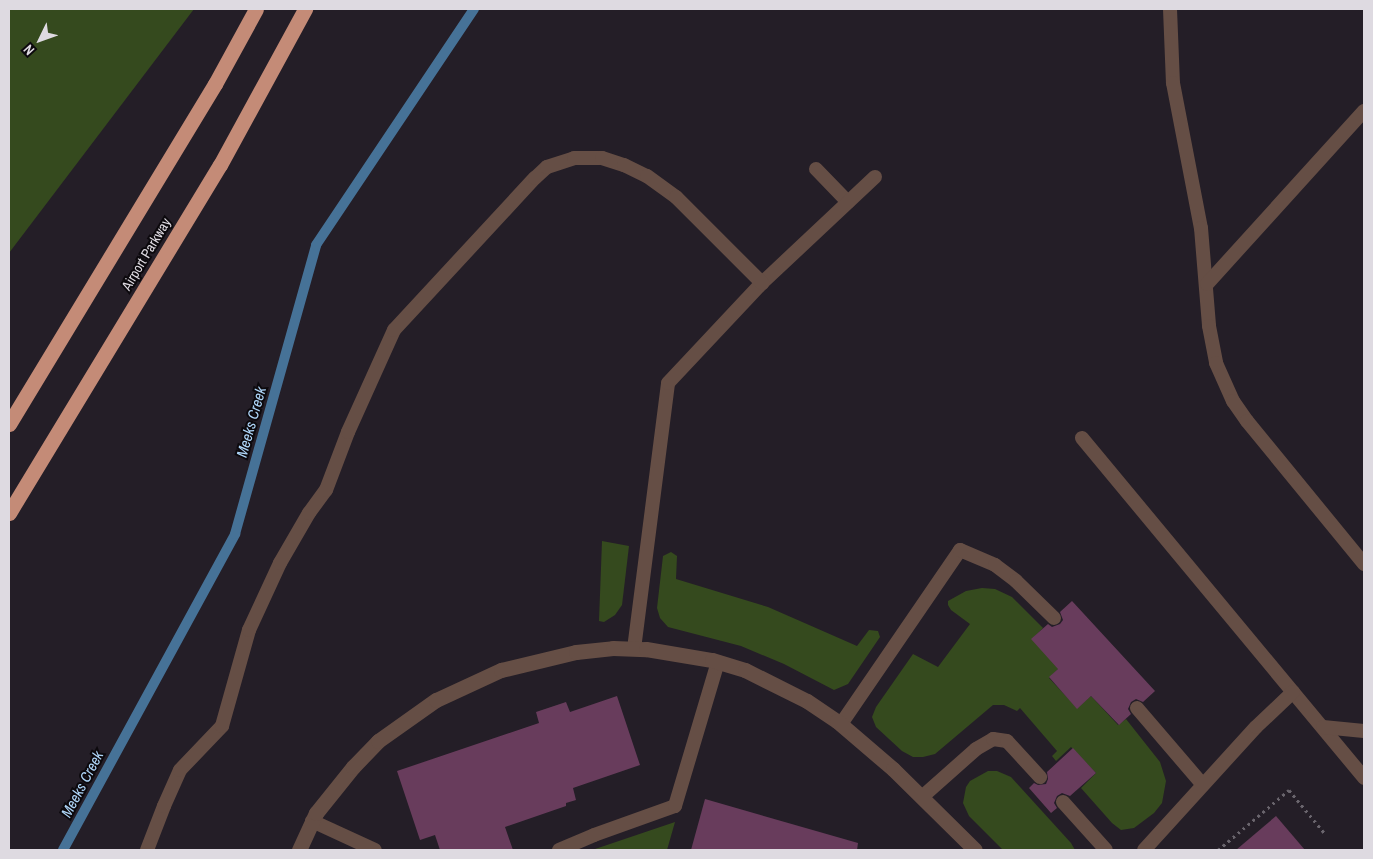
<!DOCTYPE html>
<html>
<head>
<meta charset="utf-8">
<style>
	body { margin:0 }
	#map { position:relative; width:1373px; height:859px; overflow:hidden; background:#241e27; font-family:"Archivo Narrow",sans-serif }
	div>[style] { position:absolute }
	.green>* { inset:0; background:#354a1e }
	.stream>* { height:10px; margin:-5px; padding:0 5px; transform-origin:5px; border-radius:5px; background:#467297 }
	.building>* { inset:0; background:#683c5c }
	.path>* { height:3px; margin-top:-1.5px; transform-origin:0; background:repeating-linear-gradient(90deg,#6a656d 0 2.5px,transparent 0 6.5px) }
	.lane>* { height:14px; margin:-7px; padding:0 7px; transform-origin:7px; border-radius:7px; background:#654e45 }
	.street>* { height:15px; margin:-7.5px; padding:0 7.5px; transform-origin:7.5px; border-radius:7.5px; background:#654e45 }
	.highway>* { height:15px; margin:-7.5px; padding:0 7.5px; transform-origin:7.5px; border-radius:7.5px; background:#c48b77 }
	span { translate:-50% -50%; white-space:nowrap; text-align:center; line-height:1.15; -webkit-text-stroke:4px #0c090d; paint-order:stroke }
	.street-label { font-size:14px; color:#dedae1 }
	.water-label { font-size:15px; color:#afd6f9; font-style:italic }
	.frame { position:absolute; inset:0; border:10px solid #dedae1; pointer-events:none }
	.north { position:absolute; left:15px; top:15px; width:50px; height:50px; -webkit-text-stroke:4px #0c090d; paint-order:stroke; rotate:228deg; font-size:14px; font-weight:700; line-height:20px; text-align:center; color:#dedae1 }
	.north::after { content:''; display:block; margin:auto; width:18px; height:22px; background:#dedae1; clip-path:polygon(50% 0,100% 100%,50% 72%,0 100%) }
</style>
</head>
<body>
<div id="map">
	<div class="green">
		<i style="clip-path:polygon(9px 9px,194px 9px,9px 253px)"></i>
		<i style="clip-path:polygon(602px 541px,629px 546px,622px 605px,615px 615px,604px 622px,599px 621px)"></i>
		<i style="clip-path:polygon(671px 552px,677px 556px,676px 579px,768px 607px,857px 646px,869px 630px,878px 631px,880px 637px,848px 684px,834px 690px,784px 664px,741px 646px,668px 627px,660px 618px,657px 608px,663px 556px)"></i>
		<i style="clip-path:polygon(982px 588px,995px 589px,1012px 597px,1043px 628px,1032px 639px,1062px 665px,1049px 678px,1077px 708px,1091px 696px,1118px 725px,1126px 719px,1160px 762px,1166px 781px,1162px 803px,1154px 813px,1134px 828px,1121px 830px,1112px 823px,1081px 788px,1096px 773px,1071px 747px,1056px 761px,1052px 756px,1057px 751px,1020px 708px,1017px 711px,1004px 705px,993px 705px,935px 754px,923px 757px,913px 757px,902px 751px,876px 727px,872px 717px,876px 707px,913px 654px,938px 667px,970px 624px,951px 610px,948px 605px,948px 601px,966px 591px)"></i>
		<i style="clip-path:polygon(988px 771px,997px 771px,1011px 777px,1071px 843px,1075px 850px,1003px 850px,969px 816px,963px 803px,966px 787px,970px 781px)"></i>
		<i style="clip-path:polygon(675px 822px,667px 850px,592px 850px,604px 846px)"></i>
	</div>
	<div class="stream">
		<i style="left:63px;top:850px;width:360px;rotate:-61.4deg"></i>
		<i style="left:235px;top:534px;width:300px;rotate:-74.3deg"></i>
		<i style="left:316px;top:245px;width:284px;rotate:-56.2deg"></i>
	</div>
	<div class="building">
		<i style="clip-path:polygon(1072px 601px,1155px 691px,1143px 702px,1136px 699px,1131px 702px,1128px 709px,1131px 714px,1119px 725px,1091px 696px,1077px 709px,1049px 677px,1058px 669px,1031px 639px,1048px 624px,1052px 627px,1060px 624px,1063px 620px,1060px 612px)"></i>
		<i style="clip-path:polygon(617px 696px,640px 765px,573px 788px,576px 800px,566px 803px,566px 806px,505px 827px,513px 850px,440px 850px,435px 835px,420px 840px,397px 771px,539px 723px,536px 712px,566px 702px,570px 712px)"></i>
		<i style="clip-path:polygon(1073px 748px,1096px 773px,1070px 796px,1062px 793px,1057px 796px,1054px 803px,1057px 808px,1051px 813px,1029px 788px,1034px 783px,1038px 785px,1046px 784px,1048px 779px,1047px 772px)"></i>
		<i style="clip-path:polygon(705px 799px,858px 843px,857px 850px,691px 850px)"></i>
		<i style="clip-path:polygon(1276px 816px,1305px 850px,1236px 850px)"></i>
	</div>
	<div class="path">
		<i style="left:1218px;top:850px;width:93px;rotate:-40.2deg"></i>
		<i style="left:1289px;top:790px;width:58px;rotate:50.6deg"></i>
	</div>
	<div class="lane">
		<i style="left:1170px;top:9px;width:74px;rotate:87.7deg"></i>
		<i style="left:1173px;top:83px;width:148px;rotate:79.1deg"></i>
		<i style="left:1201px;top:228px;width:98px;rotate:85.3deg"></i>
		<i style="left:1209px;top:326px;width:38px;rotate:79deg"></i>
		<i style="left:1216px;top:363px;width:42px;rotate:65.9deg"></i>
		<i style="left:1233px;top:401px;width:24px;rotate:55deg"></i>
		<i style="left:1247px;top:421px;width:185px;rotate:50.7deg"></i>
		<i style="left:816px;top:169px;width:46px;rotate:45.9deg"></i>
		<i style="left:1207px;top:284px;width:234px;rotate:-47.8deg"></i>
		<i style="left:1082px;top:438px;width:442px;rotate:50.3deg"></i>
		<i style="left:634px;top:649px;width:268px;rotate:-82.7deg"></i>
		<i style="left:668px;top:383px;width:137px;rotate:-46.8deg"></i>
		<i style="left:762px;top:283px;width:155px;rotate:-43.2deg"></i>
		<i style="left:1137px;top:708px;width:101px;rotate:49.4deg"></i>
		<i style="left:841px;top:724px;width:211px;rotate:-55.6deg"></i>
		<i style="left:960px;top:550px;width:38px;rotate:23deg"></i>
		<i style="left:995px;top:565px;width:26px;rotate:37deg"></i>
		<i style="left:1016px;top:581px;width:53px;rotate:44.2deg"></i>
		<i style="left:1323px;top:727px;width:41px;rotate:5.6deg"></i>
		<i style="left:922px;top:797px;width:72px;rotate:-41.6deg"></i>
		<i style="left:976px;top:749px;width:20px;rotate:-30deg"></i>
		<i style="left:993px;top:739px;width:14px;rotate:8deg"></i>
		<i style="left:1007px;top:741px;width:49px;rotate:47.5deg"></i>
		<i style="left:1063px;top:802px;width:64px;rotate:48.1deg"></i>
		<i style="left:312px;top:821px;width:69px;rotate:24.7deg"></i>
		<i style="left:147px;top:850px;width:47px;rotate:-68.9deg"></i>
		<i style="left:164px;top:806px;width:39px;rotate:-66deg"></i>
		<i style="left:180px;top:770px;width:61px;rotate:-46.3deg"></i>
		<i style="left:222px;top:726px;width:100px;rotate:-74.3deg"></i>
		<i style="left:249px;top:630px;width:74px;rotate:-65.2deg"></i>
		<i style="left:280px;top:563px;width:58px;rotate:-59.9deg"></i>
		<i style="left:309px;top:513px;width:29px;rotate:-54deg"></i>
		<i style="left:326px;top:490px;width:62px;rotate:-69.2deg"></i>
		<i style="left:348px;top:432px;width:112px;rotate:-65.7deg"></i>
		<i style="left:394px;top:330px;width:207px;rotate:-47.2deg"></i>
		<i style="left:535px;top:178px;width:16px;rotate:-43deg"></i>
		<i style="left:547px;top:167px;width:28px;rotate:-18deg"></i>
		<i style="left:574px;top:158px;width:28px"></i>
		<i style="left:602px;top:158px;width:23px;rotate:18deg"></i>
		<i style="left:624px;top:165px;width:25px;rotate:26deg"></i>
		<i style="left:647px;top:176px;width:36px;rotate:36deg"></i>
		<i style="left:676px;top:197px;width:122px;rotate:45deg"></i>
		<i style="left:559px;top:850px;width:38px;rotate:-23deg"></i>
		<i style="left:594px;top:835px;width:86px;rotate:-19.7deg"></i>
		<i style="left:675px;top:806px;width:150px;rotate:-73.4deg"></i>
		<i style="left:1144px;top:850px;width:166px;rotate:-47.7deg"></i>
		<i style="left:1256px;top:727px;width:51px;rotate:-43.4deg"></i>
	</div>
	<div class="street">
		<i style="left:299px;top:850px;width:41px;rotate:-65.3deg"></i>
		<i style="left:316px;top:813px;width:59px;rotate:-51.2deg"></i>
		<i style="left:353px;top:767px;width:36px;rotate:-46deg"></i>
		<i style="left:378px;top:741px;width:71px;rotate:-35.3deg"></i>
		<i style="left:436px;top:700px;width:72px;rotate:-24.8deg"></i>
		<i style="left:501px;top:670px;width:77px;rotate:-13.5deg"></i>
		<i style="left:576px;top:652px;width:37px;rotate:-6deg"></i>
		<i style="left:613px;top:648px;width:33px;rotate:2deg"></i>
		<i style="left:646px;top:649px;width:67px;rotate:9.5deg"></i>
		<i style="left:712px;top:660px;width:34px;rotate:17deg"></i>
		<i style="left:745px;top:670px;width:69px;rotate:26.6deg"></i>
		<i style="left:807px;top:701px;width:36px;rotate:34deg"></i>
		<i style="left:837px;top:721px;width:74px;rotate:40.6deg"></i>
		<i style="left:893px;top:769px;width:115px;rotate:44.6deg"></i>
	</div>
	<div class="highway">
		<i style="left:9px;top:424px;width:398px;rotate:-58.8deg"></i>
		<i style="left:215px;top:84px;width:85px;rotate:-61.3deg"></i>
		<i style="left:9px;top:513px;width:407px;rotate:-58.8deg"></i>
		<i style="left:220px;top:165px;width:178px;rotate:-61.4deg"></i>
	</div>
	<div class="street-label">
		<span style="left:146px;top:254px;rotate:-59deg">Airport Parkway</span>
	</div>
	<div class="water-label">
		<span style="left:251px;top:422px;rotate:-74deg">Meeks Creek</span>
		<span style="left:82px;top:784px;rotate:-62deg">Meeks Creek</span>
	</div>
	<div class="frame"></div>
	<div class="north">N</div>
</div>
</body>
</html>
